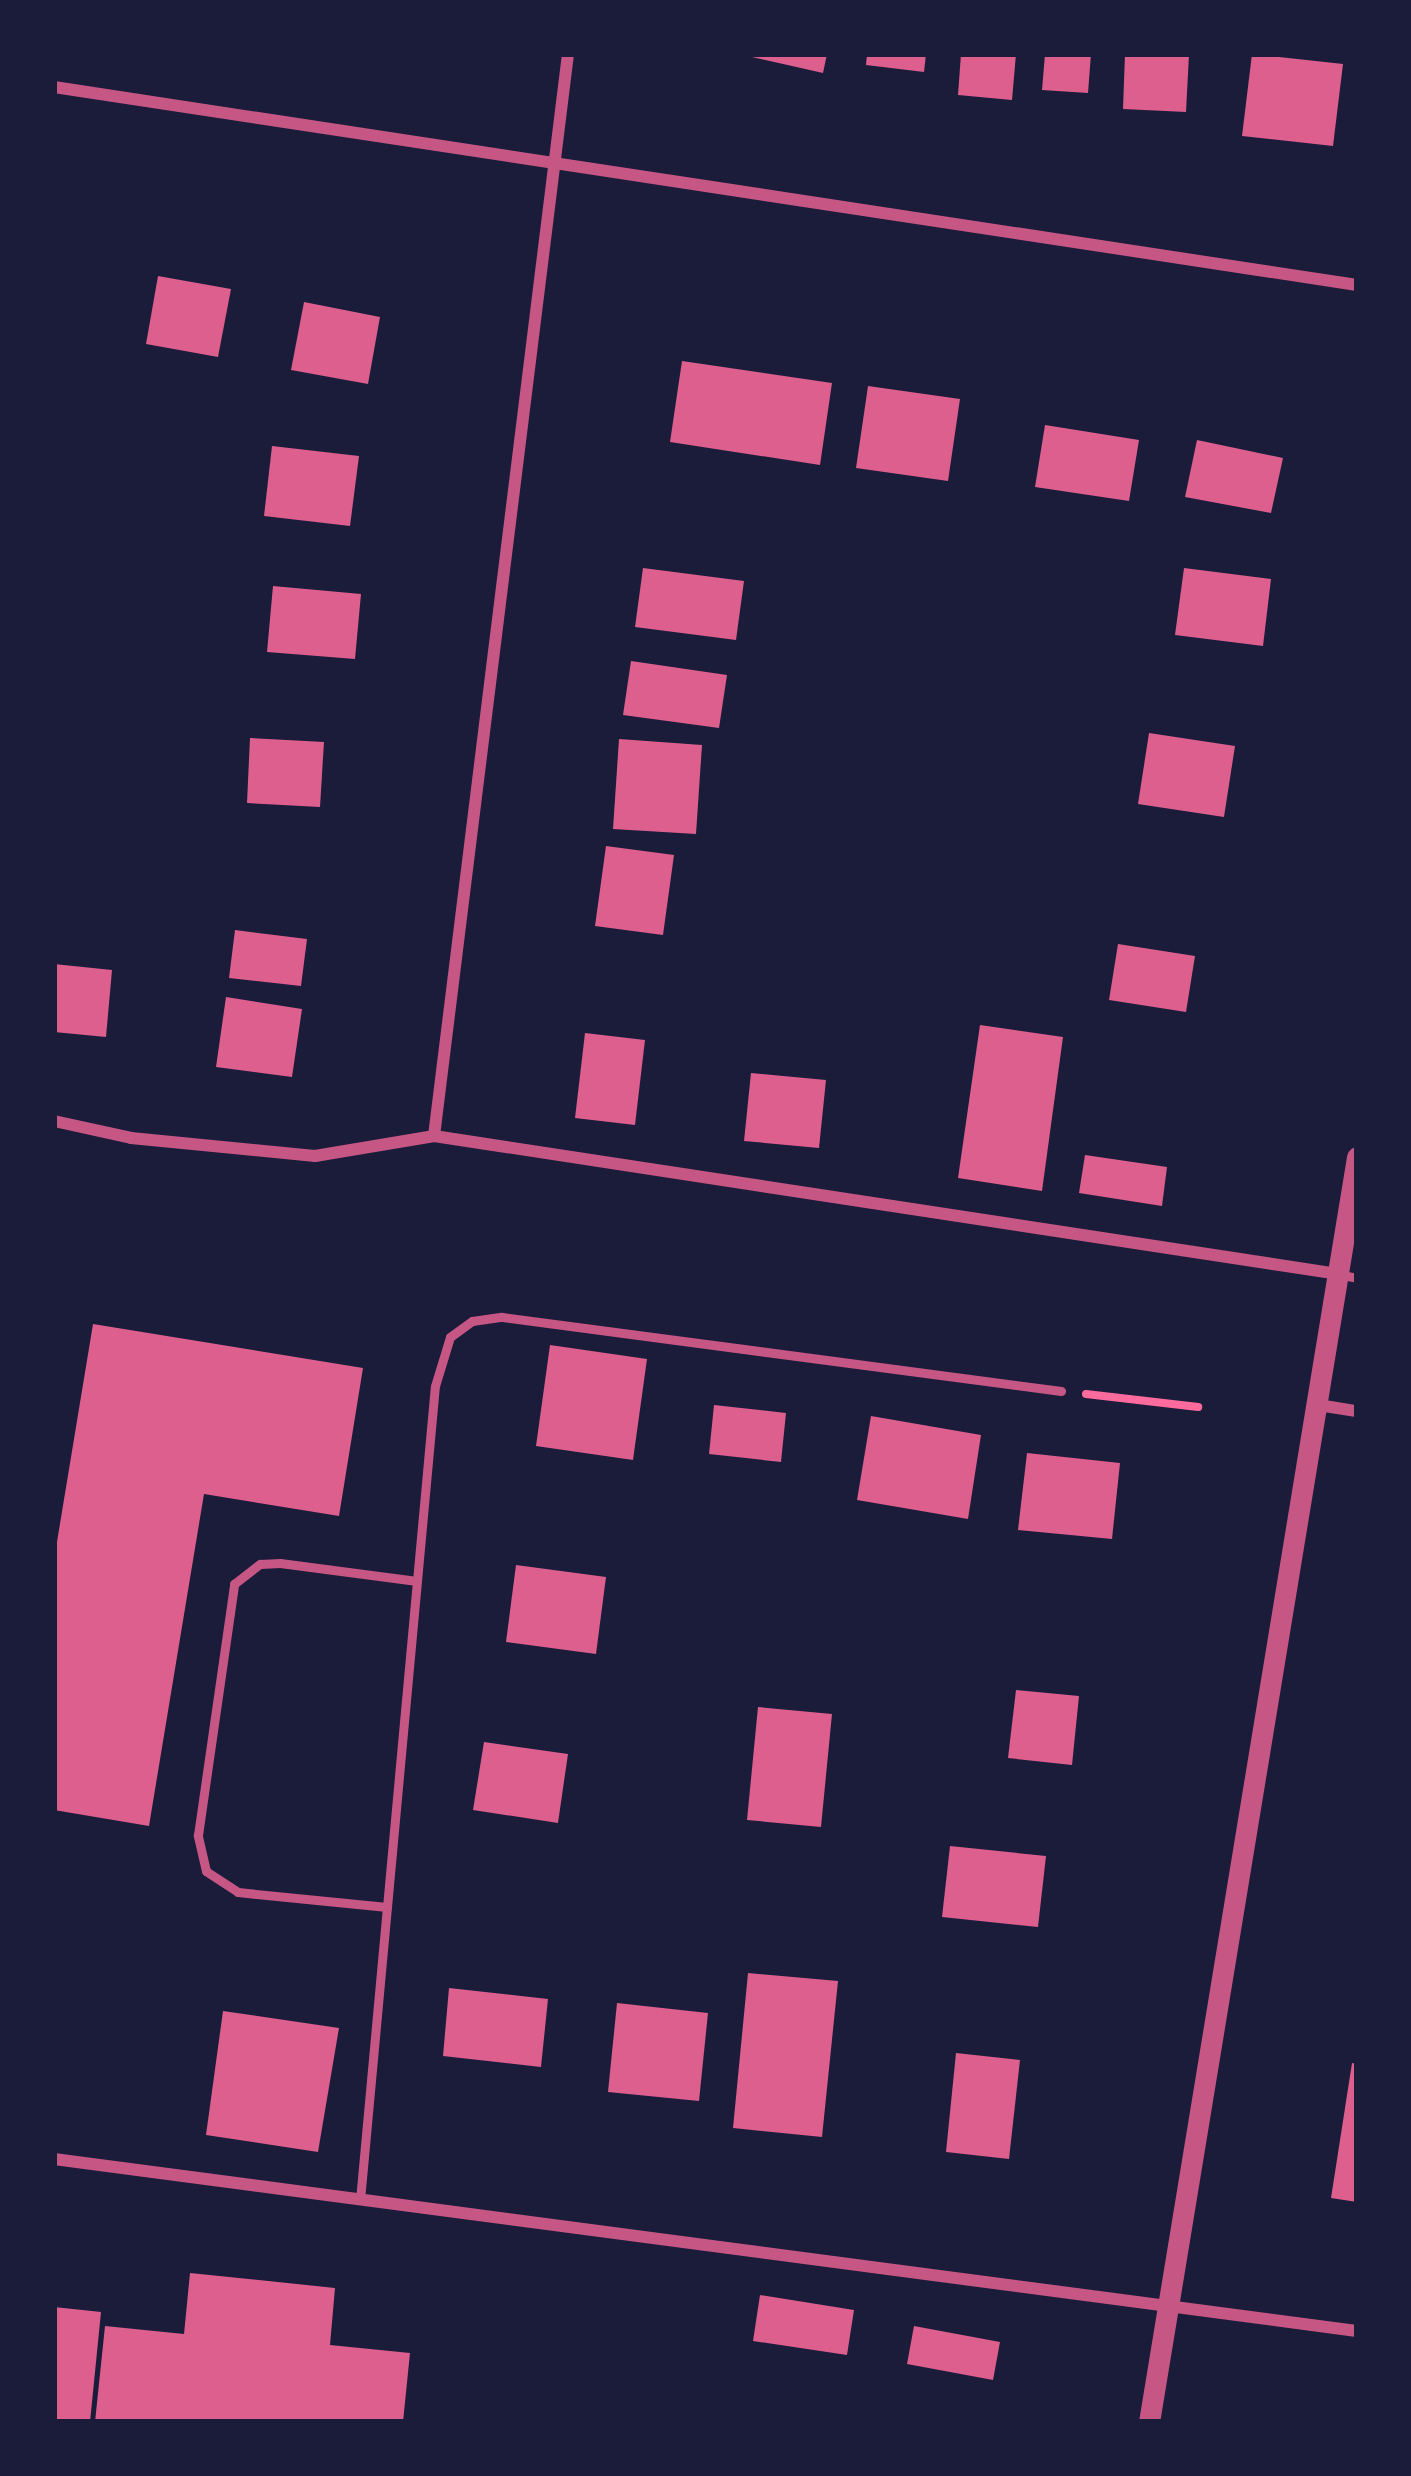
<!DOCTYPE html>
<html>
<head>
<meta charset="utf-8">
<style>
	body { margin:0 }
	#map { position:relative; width:1411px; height:2476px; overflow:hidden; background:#1b1b3a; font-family:"Crimson Pro",serif }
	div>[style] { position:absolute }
	.building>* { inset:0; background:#dd5f8e }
	.path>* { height:8px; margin:-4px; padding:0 4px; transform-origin:4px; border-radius:4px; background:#ff6b9d }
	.service>* { height:9px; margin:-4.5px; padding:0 4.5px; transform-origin:4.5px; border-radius:4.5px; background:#c65784 }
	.minor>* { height:12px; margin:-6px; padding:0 6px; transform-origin:6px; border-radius:6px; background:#c65784 }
	.tertiary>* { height:21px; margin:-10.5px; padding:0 10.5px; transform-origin:10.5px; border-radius:10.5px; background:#c65784 }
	span { translate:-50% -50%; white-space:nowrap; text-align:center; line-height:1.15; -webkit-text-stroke:10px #1b1b3a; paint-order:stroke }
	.frame { position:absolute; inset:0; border:57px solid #1b1b3a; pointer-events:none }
</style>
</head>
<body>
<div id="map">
	<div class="building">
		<i style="clip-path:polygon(739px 54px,827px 54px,823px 73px)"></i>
		<i style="clip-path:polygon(867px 54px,926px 54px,924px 72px,866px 65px)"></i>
		<i style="clip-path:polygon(961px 54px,1016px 54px,1012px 100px,958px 95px)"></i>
		<i style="clip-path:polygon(1045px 54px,1091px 54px,1088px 93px,1042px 90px)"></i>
		<i style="clip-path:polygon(1125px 54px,1189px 54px,1186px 112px,1123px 109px)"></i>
		<i style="clip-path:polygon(1252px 54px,1343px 64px,1333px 146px,1242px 136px)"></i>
		<i style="clip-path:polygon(158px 276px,231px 289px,218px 357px,146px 344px)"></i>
		<i style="clip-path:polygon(304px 302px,380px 317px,368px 384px,291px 370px)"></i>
		<i style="clip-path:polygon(682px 361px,832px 383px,820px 465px,670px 442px)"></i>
		<i style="clip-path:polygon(868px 386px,960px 399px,948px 481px,856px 468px)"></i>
		<i style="clip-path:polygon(1045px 425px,1139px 440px,1129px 501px,1035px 487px)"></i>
		<i style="clip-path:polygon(1197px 440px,1283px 458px,1271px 513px,1185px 497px)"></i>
		<i style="clip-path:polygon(272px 446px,359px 456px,350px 526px,264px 516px)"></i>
		<i style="clip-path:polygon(643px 568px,744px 581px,736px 640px,635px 627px)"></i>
		<i style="clip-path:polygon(1184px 568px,1271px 579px,1263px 646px,1175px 635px)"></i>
		<i style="clip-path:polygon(273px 586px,361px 594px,355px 659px,267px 652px)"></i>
		<i style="clip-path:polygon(631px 661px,727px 675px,719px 728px,623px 715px)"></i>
		<i style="clip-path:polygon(1149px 733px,1235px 746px,1224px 817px,1138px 804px)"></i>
		<i style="clip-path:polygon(250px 738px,324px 742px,320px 807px,247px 803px)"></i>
		<i style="clip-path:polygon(619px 739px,702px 745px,696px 834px,613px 829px)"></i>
		<i style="clip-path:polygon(606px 846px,674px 855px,663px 935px,595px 926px)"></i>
		<i style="clip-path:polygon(235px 930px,307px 939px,301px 986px,229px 978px)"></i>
		<i style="clip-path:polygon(1118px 944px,1195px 956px,1186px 1012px,1109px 1000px)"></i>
		<i style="clip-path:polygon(54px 964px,112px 970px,106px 1037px,54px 1032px)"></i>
		<i style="clip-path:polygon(226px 997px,302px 1009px,292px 1077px,216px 1067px)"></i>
		<i style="clip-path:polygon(980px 1025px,1063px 1037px,1042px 1191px,958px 1178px)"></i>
		<i style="clip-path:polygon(585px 1033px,645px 1040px,635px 1125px,575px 1118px)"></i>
		<i style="clip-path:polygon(751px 1073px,826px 1080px,819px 1148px,744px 1141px)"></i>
		<i style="clip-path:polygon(1085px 1155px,1167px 1167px,1162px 1206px,1079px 1193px)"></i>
		<i style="clip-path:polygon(93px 1324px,363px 1368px,339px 1516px,204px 1494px,149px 1826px,54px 1810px,54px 1560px)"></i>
		<i style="clip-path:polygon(550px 1345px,647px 1359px,633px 1460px,536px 1446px)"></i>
		<i style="clip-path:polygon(714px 1405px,786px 1413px,781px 1462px,709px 1454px)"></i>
		<i style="clip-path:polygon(871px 1416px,981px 1435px,968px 1519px,857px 1500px)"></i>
		<i style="clip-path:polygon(1027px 1453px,1120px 1463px,1112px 1539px,1018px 1530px)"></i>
		<i style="clip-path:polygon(516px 1565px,606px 1577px,596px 1654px,506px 1642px)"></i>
		<i style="clip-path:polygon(1016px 1690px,1079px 1696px,1072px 1765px,1008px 1758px)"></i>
		<i style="clip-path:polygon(758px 1707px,832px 1714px,821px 1827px,747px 1820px)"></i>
		<i style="clip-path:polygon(484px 1742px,568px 1754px,558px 1823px,473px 1810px)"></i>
		<i style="clip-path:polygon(950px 1846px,1046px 1856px,1038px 1927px,942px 1917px)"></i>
		<i style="clip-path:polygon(748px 1973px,838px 1981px,822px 2137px,733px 2128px)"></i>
		<i style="clip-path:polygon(449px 1988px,548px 1999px,541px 2067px,443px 2056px)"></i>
		<i style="clip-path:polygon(617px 2003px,708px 2013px,699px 2101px,608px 2092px)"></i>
		<i style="clip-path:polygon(223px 2011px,339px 2028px,318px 2152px,206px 2135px)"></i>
		<i style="clip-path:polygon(956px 2053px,1020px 2060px,1009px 2159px,946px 2152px)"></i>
		<i style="clip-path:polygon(1352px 2063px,1357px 2064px,1357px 2202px,1331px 2198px)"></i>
		<i style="clip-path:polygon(190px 2273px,335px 2288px,330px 2345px,410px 2353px,403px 2422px,95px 2422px,105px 2326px,184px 2334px)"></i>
		<i style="clip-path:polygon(760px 2295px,854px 2310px,847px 2355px,753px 2341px)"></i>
		<i style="clip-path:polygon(54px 2307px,101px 2312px,90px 2422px,54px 2422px)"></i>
		<i style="clip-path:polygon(914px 2326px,1000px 2342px,993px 2380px,907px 2364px)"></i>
	</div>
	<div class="path">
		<i style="left:1086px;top:1394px;width:113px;rotate:6.6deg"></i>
	</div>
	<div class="service">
		<i style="left:1338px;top:1274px;width:19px;rotate:12deg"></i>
		<i style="left:387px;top:1907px;width:150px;rotate:-174.3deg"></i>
		<i style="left:238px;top:1892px;width:38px;rotate:-147deg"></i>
		<i style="left:206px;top:1871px;width:37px;rotate:-103deg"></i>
		<i style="left:198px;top:1835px;width:254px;rotate:-81.8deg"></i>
		<i style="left:234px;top:1584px;width:33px;rotate:-38deg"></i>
		<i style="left:260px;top:1564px;width:20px;rotate:-3deg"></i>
		<i style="left:280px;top:1563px;width:138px;rotate:7.5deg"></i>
		<i style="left:360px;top:2200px;width:817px;rotate:-84.74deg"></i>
		<i style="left:435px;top:1386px;width:51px;rotate:-73deg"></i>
		<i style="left:450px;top:1337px;width:27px;rotate:-36deg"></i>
		<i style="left:472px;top:1321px;width:30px;rotate:-8deg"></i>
		<i style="left:502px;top:1317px;width:564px;rotate:7.54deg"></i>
	</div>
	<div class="minor">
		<i style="left:54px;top:87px;width:1318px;rotate:8.64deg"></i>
		<i style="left:54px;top:1121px;width:79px;rotate:12.4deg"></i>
		<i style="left:131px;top:1138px;width:185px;rotate:5.6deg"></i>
		<i style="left:315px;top:1156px;width:121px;rotate:-9.5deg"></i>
		<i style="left:434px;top:1136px;width:914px;rotate:8.68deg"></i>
		<i style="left:434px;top:1136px;width:1090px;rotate:-82.94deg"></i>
		<i style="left:1318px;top:1405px;width:39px;rotate:9deg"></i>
		<i style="left:54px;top:2159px;width:1314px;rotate:7.52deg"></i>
	</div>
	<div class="tertiary">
		<i style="left:1149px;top:2422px;width:1282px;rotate:-80.66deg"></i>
	</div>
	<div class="frame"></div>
</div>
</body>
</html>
